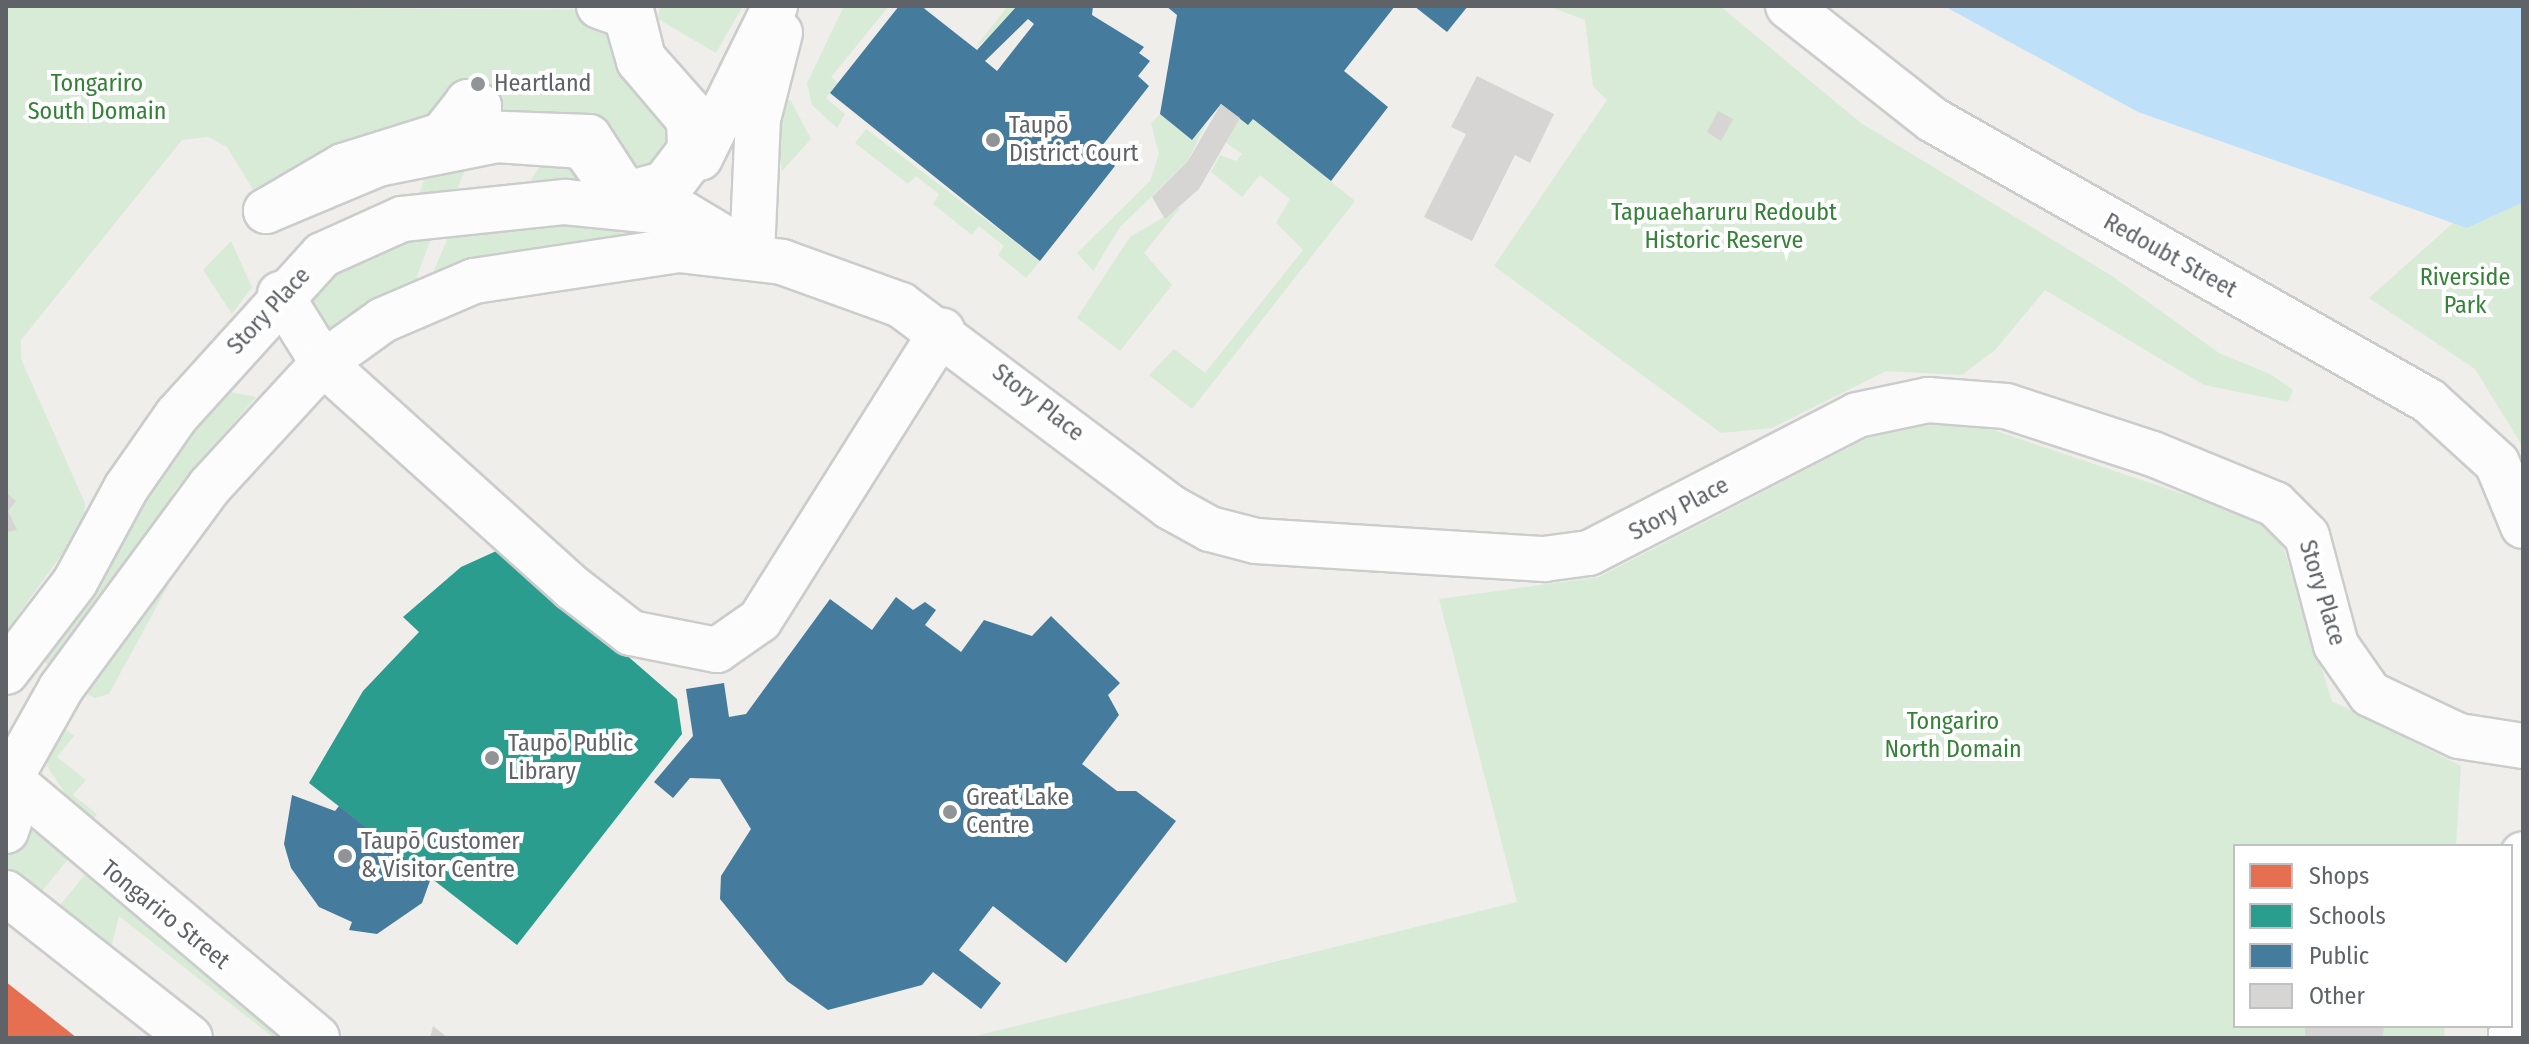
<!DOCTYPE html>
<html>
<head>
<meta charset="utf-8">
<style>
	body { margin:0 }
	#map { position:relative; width:2529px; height:1044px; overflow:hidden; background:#efeeea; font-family:"Fira Sans Condensed",sans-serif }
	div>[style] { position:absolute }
	.green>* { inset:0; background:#d8ebd6 }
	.water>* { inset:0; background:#bfe0f9 }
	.shops>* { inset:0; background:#e76f51 }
	.schools>* { inset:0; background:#2a9d8f }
	.public>* { inset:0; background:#457b9d }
	.building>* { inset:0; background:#d6d5d3 }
	.roads { filter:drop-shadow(2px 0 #cbcccc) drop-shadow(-2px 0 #cbcccc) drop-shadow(0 2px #cbcccc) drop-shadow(0 -2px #cbcccc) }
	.minor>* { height:44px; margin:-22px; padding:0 22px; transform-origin:22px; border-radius:22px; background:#fdfcfc }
	.dots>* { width:22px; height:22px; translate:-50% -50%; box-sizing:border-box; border:4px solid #fff; border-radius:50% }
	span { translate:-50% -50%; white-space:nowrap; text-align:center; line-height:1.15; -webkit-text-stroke:8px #fff; paint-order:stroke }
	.park-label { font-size:24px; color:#348238 }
	.poi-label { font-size:24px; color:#5f6368 }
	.left { translate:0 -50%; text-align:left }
	.street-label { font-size:24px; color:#5f6368 }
	.frame { position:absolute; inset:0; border:8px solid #5f6368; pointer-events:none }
	.legend { position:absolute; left:2233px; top:844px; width:280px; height:184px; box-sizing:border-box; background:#fff; border:2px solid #bfc1c3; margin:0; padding:10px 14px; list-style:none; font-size:24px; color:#5f6368 }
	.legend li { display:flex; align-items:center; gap:16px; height:40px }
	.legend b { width:40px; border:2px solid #bfc1c3 }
</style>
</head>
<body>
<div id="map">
	<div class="green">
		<i style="clip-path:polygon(6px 6px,631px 10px,685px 173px,527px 186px,554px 145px,476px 142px,456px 192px,418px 199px,433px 149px,266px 211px,227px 147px,208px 137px,182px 140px,21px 340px,21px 359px,85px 503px,84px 524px,20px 612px,15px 635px,6px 625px)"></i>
		<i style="clip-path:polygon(660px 6px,743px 6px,716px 53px,658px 19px)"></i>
		<i style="clip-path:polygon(844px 6px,889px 6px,831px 77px,838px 83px,826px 98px,845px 114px,837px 128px,812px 105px,807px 83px)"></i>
		<i style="clip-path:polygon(1008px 6px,1017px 6px,1014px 16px,974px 49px)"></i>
		<i style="clip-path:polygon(1548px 6px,1720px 6px,1861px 123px,2112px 276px,2219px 353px,2270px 374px,2293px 390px,2288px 402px,2204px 385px,2045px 290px,1995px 350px,1962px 375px,1886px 371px,1772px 428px,1721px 433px,1494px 266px,1607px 100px,1593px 86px,1585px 20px)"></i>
		<i style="clip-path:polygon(775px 96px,791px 101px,811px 139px,782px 171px)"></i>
		<i style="clip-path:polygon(1160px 114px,1192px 140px,1205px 125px,1188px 161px,1120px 227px,1093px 271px,1077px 253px,1150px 181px,1159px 154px,1151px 123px)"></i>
		<i style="clip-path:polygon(1240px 118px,1253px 119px,1355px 201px,1192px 409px,1149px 375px,1174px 349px,1205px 373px,1303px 250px,1276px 223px,1290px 199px,1260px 175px,1242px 197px,1211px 172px,1220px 155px,1236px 161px,1242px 154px,1225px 142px)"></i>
		<i style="clip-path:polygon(866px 129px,1040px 261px,1026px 278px,998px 255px,1004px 246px,979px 226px,972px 235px,933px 204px,939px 194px,916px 176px,908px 184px,855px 143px)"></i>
		<i style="clip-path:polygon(2508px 174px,2523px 179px,2523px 447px,2475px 369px,2369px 298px)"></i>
		<i style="clip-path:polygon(1181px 207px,1144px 253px,1172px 285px,1120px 351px,1077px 318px,1130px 237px)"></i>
		<i style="clip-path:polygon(480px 218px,586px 226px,640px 236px,432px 275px,449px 235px)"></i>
		<i style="clip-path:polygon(432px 236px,417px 276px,421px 289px,332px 333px,322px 328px,311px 307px,321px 279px,399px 238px)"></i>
		<i style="clip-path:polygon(231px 241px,252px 287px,232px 314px,203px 270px)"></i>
		<i style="clip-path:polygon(230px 392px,256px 397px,175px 490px,108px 607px,59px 674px,42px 660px,108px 571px,155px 478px)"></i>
		<i style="clip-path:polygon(1969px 422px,2276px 525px,2332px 701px,2461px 766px,2456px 846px,2235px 846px,2235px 1026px,2445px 1026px,2444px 1038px,967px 1038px,1517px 902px,1439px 599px,1599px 577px,1885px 429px)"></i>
		<i style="clip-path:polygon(170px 582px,109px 694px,95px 698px,82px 691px)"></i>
		<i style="clip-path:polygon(58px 723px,74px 736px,57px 757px,86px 780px,73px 795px,97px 814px,87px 827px,47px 766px)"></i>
		<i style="clip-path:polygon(33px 830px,70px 857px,37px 897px,6px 876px,6px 854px)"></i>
		<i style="clip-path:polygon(87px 872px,297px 1038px,274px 1038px,119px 916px,110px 952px,56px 910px)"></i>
	</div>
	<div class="water">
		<i style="clip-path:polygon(1944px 6px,2523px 6px,2523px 202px,2467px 228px,2138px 112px)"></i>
	</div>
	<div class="shops">
		<i style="clip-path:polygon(6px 982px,43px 1011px,77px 1038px,6px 1038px)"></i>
	</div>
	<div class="schools">
		<i style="clip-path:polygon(503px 548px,677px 699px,682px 734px,517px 945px,309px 783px,363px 691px,419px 632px,403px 617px,461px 567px)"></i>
	</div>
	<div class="public">
		<i style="clip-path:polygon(evenodd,899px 6px,921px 6px,977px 50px,1017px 6px,1093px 6px,1092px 15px,1144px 47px,1139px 53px,1150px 61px,1138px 76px,1149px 86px,1098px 151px,1115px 166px,1040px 261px,830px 93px,899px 6px,1028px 19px,1034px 24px,997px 71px,985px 61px,1028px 19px)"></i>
		<i style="clip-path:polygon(1166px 6px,1395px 6px,1344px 71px,1388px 107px,1331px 181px,1253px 119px,1248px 125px,1221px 104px,1192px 140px,1160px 114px,1177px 15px)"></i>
		<i style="clip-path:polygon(1414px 6px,1468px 6px,1447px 32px)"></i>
		<i style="clip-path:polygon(896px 597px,913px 610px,925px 602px,936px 610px,925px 625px,961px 652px,984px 620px,1032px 636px,1051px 616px,1120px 683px,1108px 695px,1119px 715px,1082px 764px,1117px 791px,1136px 791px,1176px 821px,1066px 963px,993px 906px,959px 950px,1001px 983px,981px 1009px,933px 972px,922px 985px,828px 1010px,787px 981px,720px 899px,721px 876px,751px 829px,720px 779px,690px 778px,673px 798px,654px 782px,693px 736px,686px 689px,724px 683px,729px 717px,746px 714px,830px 599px,872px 630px)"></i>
		<i style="clip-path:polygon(292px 795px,335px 811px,339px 806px,431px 878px,422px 903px,377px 934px,349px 930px,352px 922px,319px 907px,291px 868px,284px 844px)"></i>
	</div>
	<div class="building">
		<i style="clip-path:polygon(1477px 76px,1554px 114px,1530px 163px,1515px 155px,1472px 241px,1424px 217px,1466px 134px,1451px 127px)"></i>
		<i style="clip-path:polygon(1221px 104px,1240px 118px,1199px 189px,1165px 219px,1152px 197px,1188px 161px)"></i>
		<i style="clip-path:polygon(1718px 111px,1733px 119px,1721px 141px,1707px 132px)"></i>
		<i style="clip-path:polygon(6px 492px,16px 501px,8px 511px,17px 530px,7px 532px)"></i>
		<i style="clip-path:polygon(433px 1026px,448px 1038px,430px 1038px)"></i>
		<i style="clip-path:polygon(2305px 1026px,2384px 1026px,2383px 1038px,2305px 1038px)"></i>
	</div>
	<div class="roads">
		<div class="minor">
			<i style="left:599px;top:6px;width:29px;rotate:20deg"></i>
			<i style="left:626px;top:16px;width:47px;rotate:73.9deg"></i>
			<i style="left:639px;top:61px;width:77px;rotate:49.7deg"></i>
			<i style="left:689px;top:120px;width:30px;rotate:88deg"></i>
			<i style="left:690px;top:150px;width:43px;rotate:127.4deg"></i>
			<i style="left:664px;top:184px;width:39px;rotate:165deg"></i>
			<i style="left:626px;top:194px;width:68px;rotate:-123deg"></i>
			<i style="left:589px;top:137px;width:111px;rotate:-177.9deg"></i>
			<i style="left:478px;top:133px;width:27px;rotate:-88deg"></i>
			<i style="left:479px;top:106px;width:12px;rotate:-160deg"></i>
			<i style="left:468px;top:102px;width:42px;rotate:128.2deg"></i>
			<i style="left:442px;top:135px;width:104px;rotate:162.6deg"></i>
			<i style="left:343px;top:166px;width:89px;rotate:149.7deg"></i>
			<i style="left:266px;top:211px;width:121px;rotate:-22.8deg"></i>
			<i style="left:378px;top:164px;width:121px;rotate:-11.4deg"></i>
			<i style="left:497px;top:140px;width:86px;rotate:4deg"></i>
			<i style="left:583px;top:146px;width:66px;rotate:54.9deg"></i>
			<i style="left:621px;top:200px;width:47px;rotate:-11.1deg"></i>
			<i style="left:667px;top:191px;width:46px;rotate:-52.9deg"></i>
			<i style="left:695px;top:154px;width:36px;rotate:-88deg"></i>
			<i style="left:696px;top:118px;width:80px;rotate:-131.5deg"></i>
			<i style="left:643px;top:58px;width:49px;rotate:-104deg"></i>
			<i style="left:631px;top:10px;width:17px;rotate:-167deg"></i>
			<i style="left:1788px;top:6px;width:184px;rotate:38.2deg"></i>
			<i style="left:1933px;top:120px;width:570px;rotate:29.53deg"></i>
			<i style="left:2429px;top:401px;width:92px;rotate:42.4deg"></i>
			<i style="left:2497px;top:463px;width:68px;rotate:67.6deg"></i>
			<i style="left:700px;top:158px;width:169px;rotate:-63.7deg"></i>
			<i style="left:752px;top:255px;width:136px;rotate:-87.5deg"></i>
			<i style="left:758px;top:119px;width:89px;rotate:-75.7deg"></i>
			<i style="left:280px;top:294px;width:81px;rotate:58.1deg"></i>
			<i style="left:323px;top:363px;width:336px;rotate:42deg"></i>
			<i style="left:573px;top:588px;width:73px;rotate:37.8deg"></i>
			<i style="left:631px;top:633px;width:88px;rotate:11.2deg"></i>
			<i style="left:717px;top:650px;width:52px;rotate:-34.9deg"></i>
			<i style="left:760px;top:620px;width:342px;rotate:-57.8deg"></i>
			<i style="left:6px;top:672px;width:113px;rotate:-52.5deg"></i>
			<i style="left:75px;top:582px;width:107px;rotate:-61.5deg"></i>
			<i style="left:126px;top:488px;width:89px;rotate:-55.1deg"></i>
			<i style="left:177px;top:415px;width:216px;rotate:-47.8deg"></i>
			<i style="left:322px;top:255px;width:88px;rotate:-24.2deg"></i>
			<i style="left:402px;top:219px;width:164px;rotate:-6deg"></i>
			<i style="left:565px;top:202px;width:120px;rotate:5.8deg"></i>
			<i style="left:684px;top:214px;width:72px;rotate:30.8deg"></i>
			<i style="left:16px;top:768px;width:92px;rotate:-60.6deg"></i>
			<i style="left:61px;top:688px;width:251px;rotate:-53.6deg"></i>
			<i style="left:210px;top:486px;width:167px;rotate:-47.4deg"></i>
			<i style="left:323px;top:363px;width:74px;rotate:-35.6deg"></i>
			<i style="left:383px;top:320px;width:99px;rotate:-23.2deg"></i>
			<i style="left:474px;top:281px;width:207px;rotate:-8.6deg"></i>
			<i style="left:679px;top:250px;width:104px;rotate:6.6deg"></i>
			<i style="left:782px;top:262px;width:127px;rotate:19.9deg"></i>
			<i style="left:901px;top:305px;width:336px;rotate:36.9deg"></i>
			<i style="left:1170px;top:507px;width:46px;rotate:28.8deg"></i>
			<i style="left:1210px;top:529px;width:48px;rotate:14.6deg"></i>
			<i style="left:1256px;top:541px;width:289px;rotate:3.6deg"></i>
			<i style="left:1544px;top:559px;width:45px;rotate:-7.6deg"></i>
			<i style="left:1589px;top:553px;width:301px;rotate:-27.2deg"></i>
			<i style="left:1857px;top:415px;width:73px;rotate:-11.9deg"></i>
			<i style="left:1928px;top:400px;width:78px;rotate:4.4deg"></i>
			<i style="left:2006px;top:406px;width:155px;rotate:18.1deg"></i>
			<i style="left:2153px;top:454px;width:132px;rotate:22.3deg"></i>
			<i style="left:2275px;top:504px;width:45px;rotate:45deg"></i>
			<i style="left:2307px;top:536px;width:113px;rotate:75.1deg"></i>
			<i style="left:2336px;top:645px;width:60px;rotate:55.2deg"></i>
			<i style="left:2370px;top:694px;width:98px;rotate:25.3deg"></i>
			<i style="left:2459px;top:736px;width:65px;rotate:8.9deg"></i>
			<i style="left:18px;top:786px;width:391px;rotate:40.1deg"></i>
			<i style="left:6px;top:831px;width:34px;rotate:-71deg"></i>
			<i style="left:17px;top:799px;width:35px;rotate:-95deg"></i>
			<i style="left:6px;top:893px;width:234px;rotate:38.2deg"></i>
			<i style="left:2511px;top:1038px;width:184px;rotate:-86.3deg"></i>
		</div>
	</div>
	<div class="dots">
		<i style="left:478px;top:84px;background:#919496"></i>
		<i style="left:993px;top:140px;background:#919496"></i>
		<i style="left:492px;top:758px;background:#919496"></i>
		<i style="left:950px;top:812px;background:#919496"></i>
		<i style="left:345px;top:856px;background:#919496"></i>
	</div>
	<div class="park-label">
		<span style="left:97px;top:98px">Tongariro<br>South Domain</span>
		<span style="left:1724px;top:227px">Tapuaeharuru Redoubt<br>Historic Reserve</span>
		<span style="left:2465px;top:292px">Riverside<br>Park</span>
		<span style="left:1953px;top:736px">Tongariro<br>North Domain</span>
	</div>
	<div class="poi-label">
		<span class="left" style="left:494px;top:84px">Heartland</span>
		<span class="left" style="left:1009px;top:140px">Taupō<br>District Court</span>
		<span class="left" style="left:508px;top:758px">Taupō Public<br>Library</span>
		<span class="left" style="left:966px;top:812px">Great Lake<br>Centre</span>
		<span class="left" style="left:361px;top:856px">Taupō Customer<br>&amp; Visitor Centre</span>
	</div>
	<div class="street-label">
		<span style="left:2170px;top:256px;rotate:29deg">Redoubt Street</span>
		<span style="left:269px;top:311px;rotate:-47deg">Story Place</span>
		<span style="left:1038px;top:403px;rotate:38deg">Story Place</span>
		<span style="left:1679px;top:509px;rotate:-28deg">Story Place</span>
		<span style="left:2322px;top:593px;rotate:73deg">Story Place</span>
		<span style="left:165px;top:915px;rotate:39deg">Tongariro Street</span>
	</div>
	<div class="frame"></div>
	<ul class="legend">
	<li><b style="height:22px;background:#e76f51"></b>Shops</li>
	<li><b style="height:22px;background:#2a9d8f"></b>Schools</li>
	<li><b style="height:22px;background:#457b9d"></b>Public</li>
	<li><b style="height:22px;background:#d6d5d3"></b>Other</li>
	</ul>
</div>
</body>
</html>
